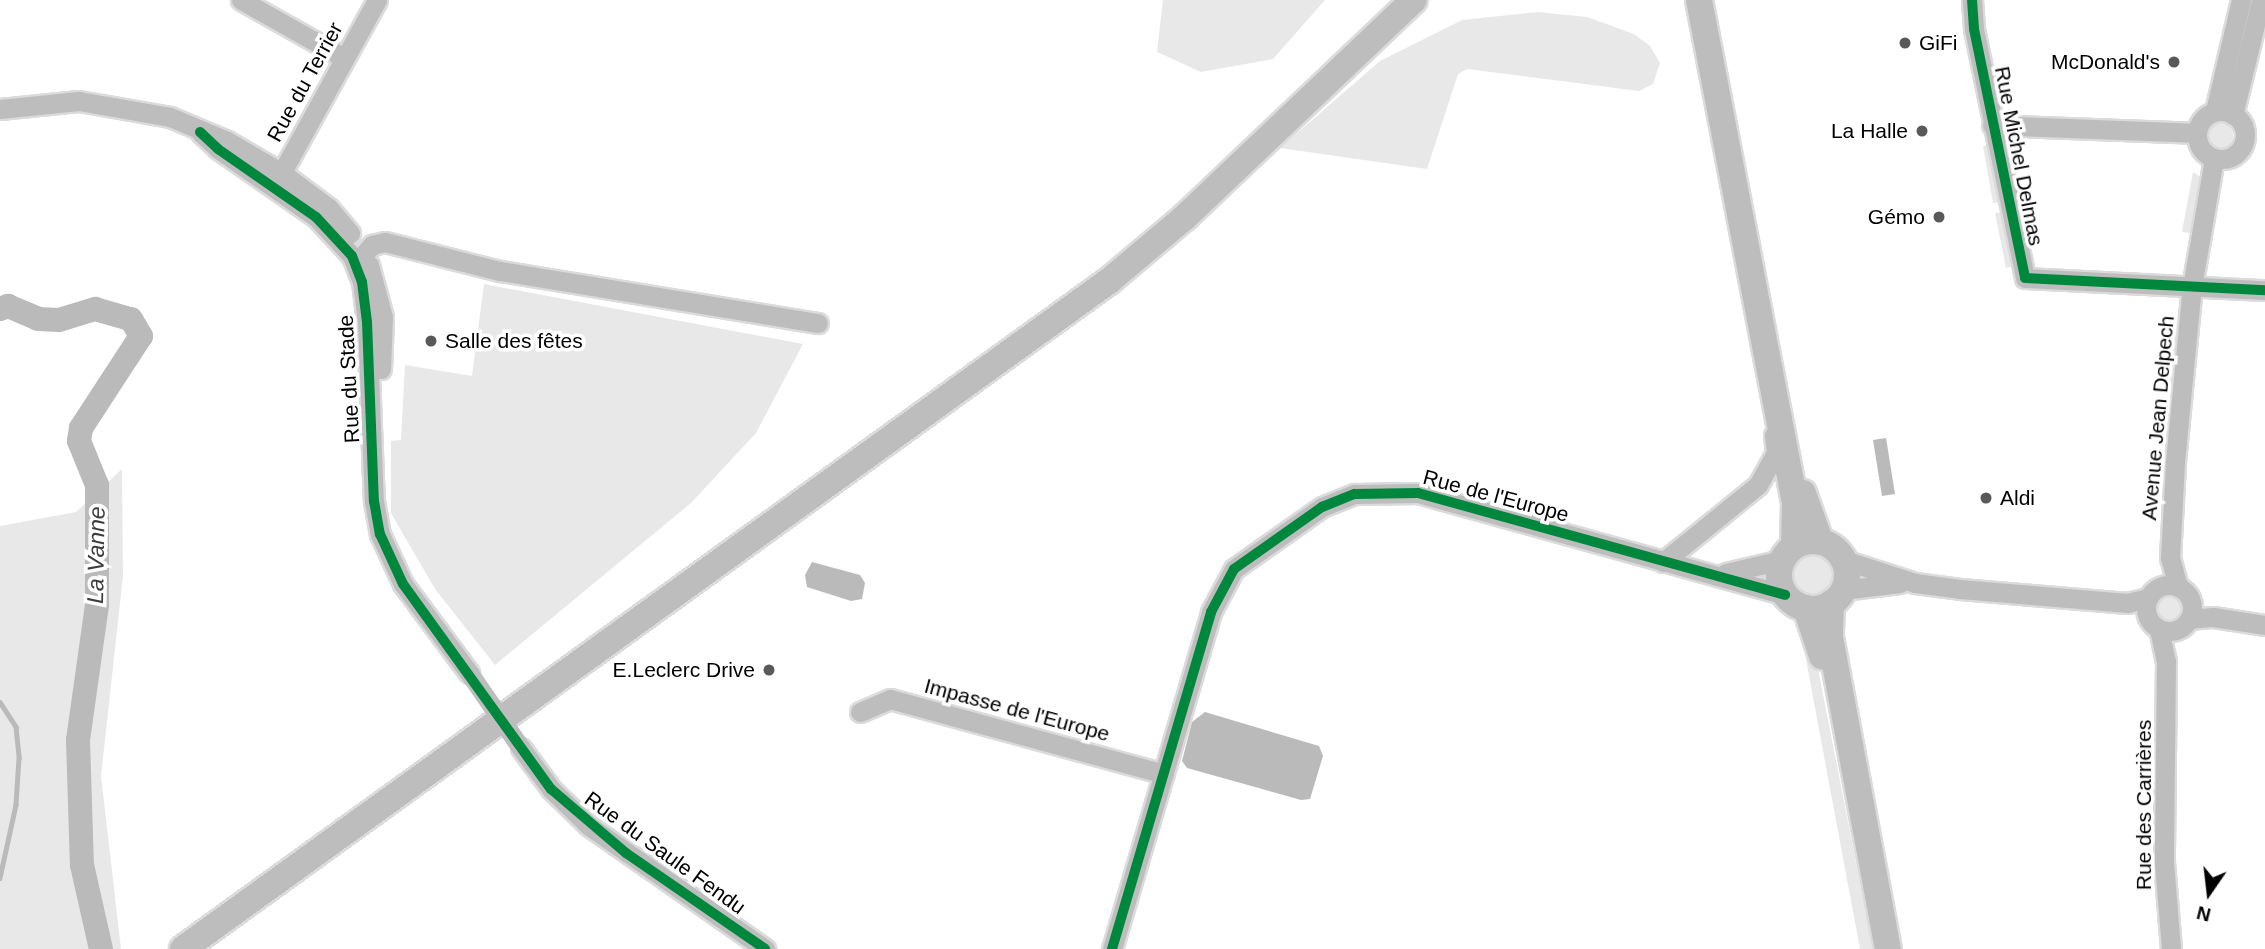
<!DOCTYPE html>
<html>
<head>
<meta charset="utf-8">
<style>
	body { margin:0 }
	#map { position:relative; width:2265px; height:949px; overflow:hidden; background:#fff; font-family:Arial,sans-serif }
	div>[style] { position:absolute }
	.green>* { inset:0; background:#e8e8e8 }
	.round { border-radius:50% }
	.water>* { inset:0; background:#bababa }
	.stream>* { height:4.5px; margin:-2.25px; padding:0 2.25px; transform-origin:2.25px; border-radius:2.25px; background:#bababa }
	.river>* { height:24px; margin:-12px; padding:0 12px; transform-origin:12px; border-radius:12px; background:#bababa }
	.roads { filter:drop-shadow(2px 0 #dbdbdb) drop-shadow(-2px 0 #dbdbdb) drop-shadow(0 2px #dbdbdb) drop-shadow(0 -2px #dbdbdb) }
	.minor>* { height:19px; margin:-9.5px; padding:0 9.5px; transform-origin:9.5px; border-radius:9.5px; background:#bdbdbd }
	.minor>.ring { margin:-9.5px; padding:0; box-sizing:content-box; background:none; border:19px solid #bdbdbd; border-radius:50% }
	.major>* { height:26px; margin:-13px; padding:0 13px; transform-origin:13px; border-radius:13px; background:#bdbdbd }
	.major>.ring { margin:-13px; padding:0; box-sizing:content-box; background:none; border:26px solid #bdbdbd; border-radius:50% }
	.minor-bridge>* { height:19px; margin:-9.5px; padding:0 9.5px; transform-origin:9.5px; border-radius:9.5px; background:#bdbdbd }
	.cycleway>* { height:10px; margin:-5px; padding:0 5px; transform-origin:5px; border-radius:5px; background:#00873e }
	.dots>* { width:19px; height:19px; translate:-50% -50%; box-sizing:border-box; border:4px solid #fff; border-radius:50% }
	span { translate:-50% -50%; white-space:nowrap; text-align:center; line-height:1.15; -webkit-text-stroke:7px #fff; paint-order:stroke }
	.poi-label { font-size:21px; color:#000 }
	.left { translate:0 -50%; text-align:left }
	.right { translate:-100% -50%; text-align:right }
	.street-label { font-size:21px; color:#000 }
	.water-label { font-size:23px; color:#3d3d3d; font-style:italic }
	.north { position:absolute; left:2174px; top:858px; width:70px; height:70px; -webkit-text-stroke:5px #fff; paint-order:stroke; rotate:194deg; font-size:19px; font-weight:700; line-height:28px; text-align:center; color:#000 }
	.north::after { content:''; display:block; margin:auto; width:24px; height:32px; background:#000; clip-path:polygon(50% 0,100% 100%,50% 72%,0 100%) }
</style>
</head>
<body>
<div id="map">
	<div class="green">
		<i style="clip-path:polygon(1163px 0,1325px 0,1273px 59px,1201px 72px,1157px 52px)"></i>
		<i style="clip-path:polygon(1538px 12px,1587px 17px,1634px 34px,1650px 46px,1660px 63px,1653px 84px,1639px 91px,1467px 69px,1458px 74px,1427px 169px,1280px 148px,1380px 61px,1462px 20px)"></i>
		<i class="round" style="left:2207px;top:123px;width:26px;height:26px"></i>
		<i style="clip-path:polygon(1991px 144px,2001px 202px,1993px 203px,1983px 146px)"></i>
		<i style="clip-path:polygon(2193px 172px,2202px 178px,2191px 233px,2182px 232px)"></i>
		<i style="clip-path:polygon(2003px 212px,2014px 266px,2006px 268px,1995px 213px)"></i>
		<i style="clip-path:polygon(484px 284px,803px 344px,756px 433px,691px 503px,495px 665px,435px 589px,391px 513px,391px 441px,401px 440px,405px 365px,472px 376px)"></i>
		<i style="clip-path:polygon(2174px 315px,2183px 315px,2174px 396px,2167px 395px)"></i>
		<i style="clip-path:polygon(122px 469px,123px 576px,101px 776px,121px 949px,0 949px,0 526px,76px 512px)"></i>
		<i class="round" style="left:1787px;top:550px;width:50px;height:50px"></i>
		<i class="round" style="left:2155px;top:595px;width:26px;height:26px"></i>
		<i style="clip-path:polygon(1811px 633px,1873px 949px,1860px 949px,1807px 665px,1803px 634px)"></i>
	</div>
	<div class="water">
		<i style="clip-path:polygon(1886px 438px,1895px 494px,1882px 496px,1873px 440px)"></i>
		<i style="clip-path:polygon(812px 562px,860px 575px,865px 583px,862px 599px,851px 601px,807px 587px,805px 575px)"></i>
		<i style="clip-path:polygon(1205px 712px,1319px 746px,1323px 756px,1310px 799px,1301px 800px,1187px 768px,1182px 761px,1192px 722px)"></i>
	</div>
	<div class="stream">
		<i style="left:0;top:702px;width:30px;rotate:57deg"></i>
		<i style="left:16px;top:727px;width:31px;rotate:84deg"></i>
		<i style="left:19px;top:758px;width:47px;rotate:93.7deg"></i>
		<i style="left:16px;top:805px;width:75px;rotate:102.4deg"></i>
	</div>
	<div class="river">
		<i style="left:0;top:309px;width:9px;rotate:-21deg"></i>
		<i style="left:8px;top:306px;width:33px;rotate:23deg"></i>
		<i style="left:38px;top:319px;width:21px;rotate:3deg"></i>
		<i style="left:59px;top:320px;width:38px;rotate:-17deg"></i>
		<i style="left:95px;top:309px;width:37px;rotate:16deg"></i>
		<i style="left:131px;top:319px;width:20px;rotate:60deg"></i>
		<i style="left:141px;top:336px;width:110px;rotate:123.1deg"></i>
		<i style="left:81px;top:428px;width:13px;rotate:99deg"></i>
		<i style="left:79px;top:441px;width:48px;rotate:67.8deg"></i>
		<i style="left:97px;top:485px;width:120px;rotate:90deg"></i>
		<i style="left:97px;top:605px;width:136px;rotate:98deg"></i>
		<i style="left:78px;top:740px;width:125px;rotate:88.2deg"></i>
		<i style="left:82px;top:865px;width:86px;rotate:77.3deg"></i>
	</div>
	<div class="roads">
		<div class="minor">
			<i style="left:241px;top:0;width:118px;rotate:29.4deg"></i>
			<i style="left:1972px;top:0;width:29px;rotate:86deg"></i>
			<i style="left:1974px;top:29px;width:254px;rotate:78.4deg"></i>
			<i style="left:2025px;top:278px;width:240px;rotate:2.9deg"></i>
			<i style="left:0;top:109px;width:79px;rotate:-5.8deg"></i>
			<i style="left:79px;top:101px;width:92px;rotate:10deg"></i>
			<i style="left:170px;top:117px;width:62px;rotate:22.8deg"></i>
			<i style="left:227px;top:141px;width:64px;rotate:30.2deg"></i>
			<i style="left:282px;top:173px;width:59px;rotate:36.7deg"></i>
			<i style="left:329px;top:208px;width:33px;rotate:50deg"></i>
			<i class="ring" style="left:2197px;top:111px;width:29px;height:29px"></i>
			<i style="left:2215px;top:111px;width:114px;rotate:-76.8deg"></i>
			<i style="left:2233px;top:115px;width:118px;rotate:-76.3deg"></i>
			<i style="left:1992px;top:125px;width:205px;rotate:2.2deg"></i>
			<i style="left:200px;top:132px;width:25px;rotate:43deg"></i>
			<i style="left:218px;top:149px;width:119px;rotate:34.8deg"></i>
			<i style="left:316px;top:217px;width:53px;rotate:47.3deg"></i>
			<i style="left:352px;top:256px;width:28px;rotate:69deg"></i>
			<i style="left:362px;top:282px;width:40px;rotate:82.9deg"></i>
			<i style="left:367px;top:322px;width:179px;rotate:87.8deg"></i>
			<i style="left:374px;top:501px;width:34px;rotate:80deg"></i>
			<i style="left:380px;top:534px;width:55px;rotate:65.3deg"></i>
			<i style="left:403px;top:584px;width:111px;rotate:53.4deg"></i>
			<i style="left:276px;top:183px;width:209px;rotate:-61.1deg"></i>
			<i style="left:365px;top:253px;width:11px;rotate:-49deg"></i>
			<i style="left:372px;top:245px;width:13px;rotate:-13deg"></i>
			<i style="left:385px;top:242px;width:119px;rotate:14.2deg"></i>
			<i style="left:500px;top:271px;width:322px;rotate:9.3deg"></i>
			<i style="left:369px;top:265px;width:54px;rotate:74.9deg"></i>
			<i style="left:383px;top:317px;width:52px;rotate:92.2deg"></i>
			<i style="left:1844px;top:560px;width:75px;rotate:17.9deg"></i>
			<i style="left:1915px;top:583px;width:45px;rotate:7.6deg"></i>
			<i style="left:1960px;top:589px;width:168px;rotate:4.8deg"></i>
			<i style="left:2127px;top:603px;width:22px;rotate:-13deg"></i>
			<i style="left:1663px;top:562px;width:122px;rotate:-39deg"></i>
			<i style="left:1758px;top:485px;width:38px;rotate:-61deg"></i>
			<i style="left:1776px;top:452px;width:17px;rotate:-97deg"></i>
			<i style="left:1726px;top:573px;width:57px;rotate:-13.1deg"></i>
			<i class="ring" style="left:2146px;top:585px;width:27px;height:27px"></i>
			<i style="left:2178px;top:587px;width:30px;rotate:-105deg"></i>
			<i style="left:2170px;top:558px;width:96px;rotate:-87deg"></i>
			<i style="left:2175px;top:462px;width:176px;rotate:-84.5deg"></i>
			<i style="left:2192px;top:287px;width:131px;rotate:-80.3deg"></i>
			<i style="left:1843px;top:590px;width:57px;rotate:-7deg"></i>
			<i style="left:2189px;top:619px;width:24px;rotate:-5deg"></i>
			<i style="left:2213px;top:617px;width:53px;rotate:8.7deg"></i>
			<i style="left:2159px;top:629px;width:33px;rotate:78deg"></i>
			<i style="left:2166px;top:661px;width:201px;rotate:90.6deg"></i>
			<i style="left:2164px;top:862px;width:87px;rotate:85.4deg"></i>
			<i style="left:860px;top:712px;width:33px;rotate:-23deg"></i>
			<i style="left:890px;top:699px;width:284px;rotate:15.3deg"></i>
			<i style="left:521px;top:748px;width:51px;rotate:53.8deg"></i>
			<i style="left:551px;top:789px;width:53px;rotate:44.2deg"></i>
			<i style="left:589px;top:826px;width:215px;rotate:34.9deg"></i>
			<i style="left:1112px;top:949px;width:351px;rotate:-73.6deg"></i>
			<i style="left:1211px;top:612px;width:49px;rotate:-61.9deg"></i>
			<i style="left:1234px;top:569px;width:108px;rotate:-35.2deg"></i>
			<i style="left:1322px;top:507px;width:35px;rotate:-22deg"></i>
			<i style="left:1355px;top:494px;width:63px;rotate:-0.9deg"></i>
			<i style="left:1418px;top:493px;width:381px;rotate:15.5deg"></i>
		</div>
		<div class="major">
			<i style="left:1699px;top:0;width:512px;rotate:79.19deg"></i>
			<i style="left:1795px;top:503px;width:43px;rotate:91.3deg"></i>
			<i style="left:1803px;top:493px;width:51px;rotate:70.5deg"></i>
			<i class="ring" style="left:1779px;top:541px;width:42px;height:42px"></i>
			<i style="left:1831px;top:603px;width:34px;rotate:92deg"></i>
			<i style="left:1830px;top:637px;width:317px;rotate:79.5deg"></i>
			<i style="left:1806px;top:608px;width:51px;rotate:71.6deg"></i>
			<i style="left:183px;top:949px;width:1142px;rotate:-35.81deg"></i>
			<i style="left:1109px;top:281px;width:99px;rotate:-40.1deg"></i>
			<i style="left:1185px;top:217px;width:315px;rotate:-43.5deg"></i>
		</div>
	</div>
	<div class="minor-bridge">
		<i style="left:469px;top:673px;width:91px;rotate:55.3deg"></i>
	</div>
	<div class="cycleway">
		<i style="left:1972px;top:0;width:29px;rotate:86deg"></i>
		<i style="left:1974px;top:29px;width:254px;rotate:78.4deg"></i>
		<i style="left:2025px;top:278px;width:240px;rotate:2.9deg"></i>
		<i style="left:200px;top:132px;width:25px;rotate:43deg"></i>
		<i style="left:218px;top:149px;width:119px;rotate:34.8deg"></i>
		<i style="left:316px;top:217px;width:53px;rotate:47.3deg"></i>
		<i style="left:352px;top:256px;width:28px;rotate:69deg"></i>
		<i style="left:362px;top:282px;width:40px;rotate:82.9deg"></i>
		<i style="left:367px;top:322px;width:179px;rotate:87.8deg"></i>
		<i style="left:374px;top:501px;width:34px;rotate:80deg"></i>
		<i style="left:380px;top:534px;width:55px;rotate:65.3deg"></i>
		<i style="left:403px;top:584px;width:253px;rotate:54.2deg"></i>
		<i style="left:551px;top:789px;width:99px;rotate:40.5deg"></i>
		<i style="left:626px;top:853px;width:169px;rotate:34.6deg"></i>
		<i style="left:1112px;top:949px;width:351px;rotate:-73.6deg"></i>
		<i style="left:1211px;top:612px;width:49px;rotate:-61.9deg"></i>
		<i style="left:1234px;top:569px;width:108px;rotate:-35.2deg"></i>
		<i style="left:1322px;top:507px;width:35px;rotate:-22deg"></i>
		<i style="left:1355px;top:494px;width:63px;rotate:-0.9deg"></i>
		<i style="left:1418px;top:493px;width:381px;rotate:15.5deg"></i>
	</div>
	<div class="dots">
		<i style="left:1905px;top:43px;background:#595959"></i>
		<i style="left:2174px;top:62px;background:#595959"></i>
		<i style="left:1922px;top:131px;background:#595959"></i>
		<i style="left:1939px;top:217px;background:#595959"></i>
		<i style="left:431px;top:341px;background:#595959"></i>
		<i style="left:1986px;top:498px;background:#595959"></i>
		<i style="left:769px;top:670px;background:#595959"></i>
	</div>
	<div class="poi-label">
		<span class="left" style="left:1919px;top:43px">GiFi</span>
		<span class="right" style="left:2160px;top:62px">McDonald's</span>
		<span class="right" style="left:1908px;top:131px">La Halle</span>
		<span class="right" style="left:1925px;top:217px">Gémo</span>
		<span class="left" style="left:445px;top:341px">Salle des fêtes</span>
		<span class="left" style="left:2000px;top:498px">Aldi</span>
		<span class="right" style="left:755px;top:670px">E.Leclerc Drive</span>
	</div>
	<div class="street-label">
		<span style="left:305px;top:82px;rotate:-61deg">Rue du Terrier</span>
		<span style="left:2019px;top:156px;rotate:79deg">Rue Michel Delmas</span>
		<span style="left:349px;top:379px;rotate:-93deg">Rue du Stade</span>
		<span style="left:2158px;top:418px;rotate:-85deg">Avenue Jean Delpech</span>
		<span style="left:1496px;top:496px;rotate:15deg">Rue de l'Europe</span>
		<span style="left:1017px;top:710px;rotate:15deg">Impasse de l'Europe</span>
		<span style="left:2144px;top:805px;rotate:-90deg">Rue des Carrières</span>
		<span style="left:665px;top:853px;rotate:36deg">Rue du Saule Fendu</span>
	</div>
	<div class="water-label">
		<span style="left:96px;top:555px;rotate:-89deg">La Vanne</span>
	</div>
	<div class="north">N</div>
</div>
</body>
</html>
